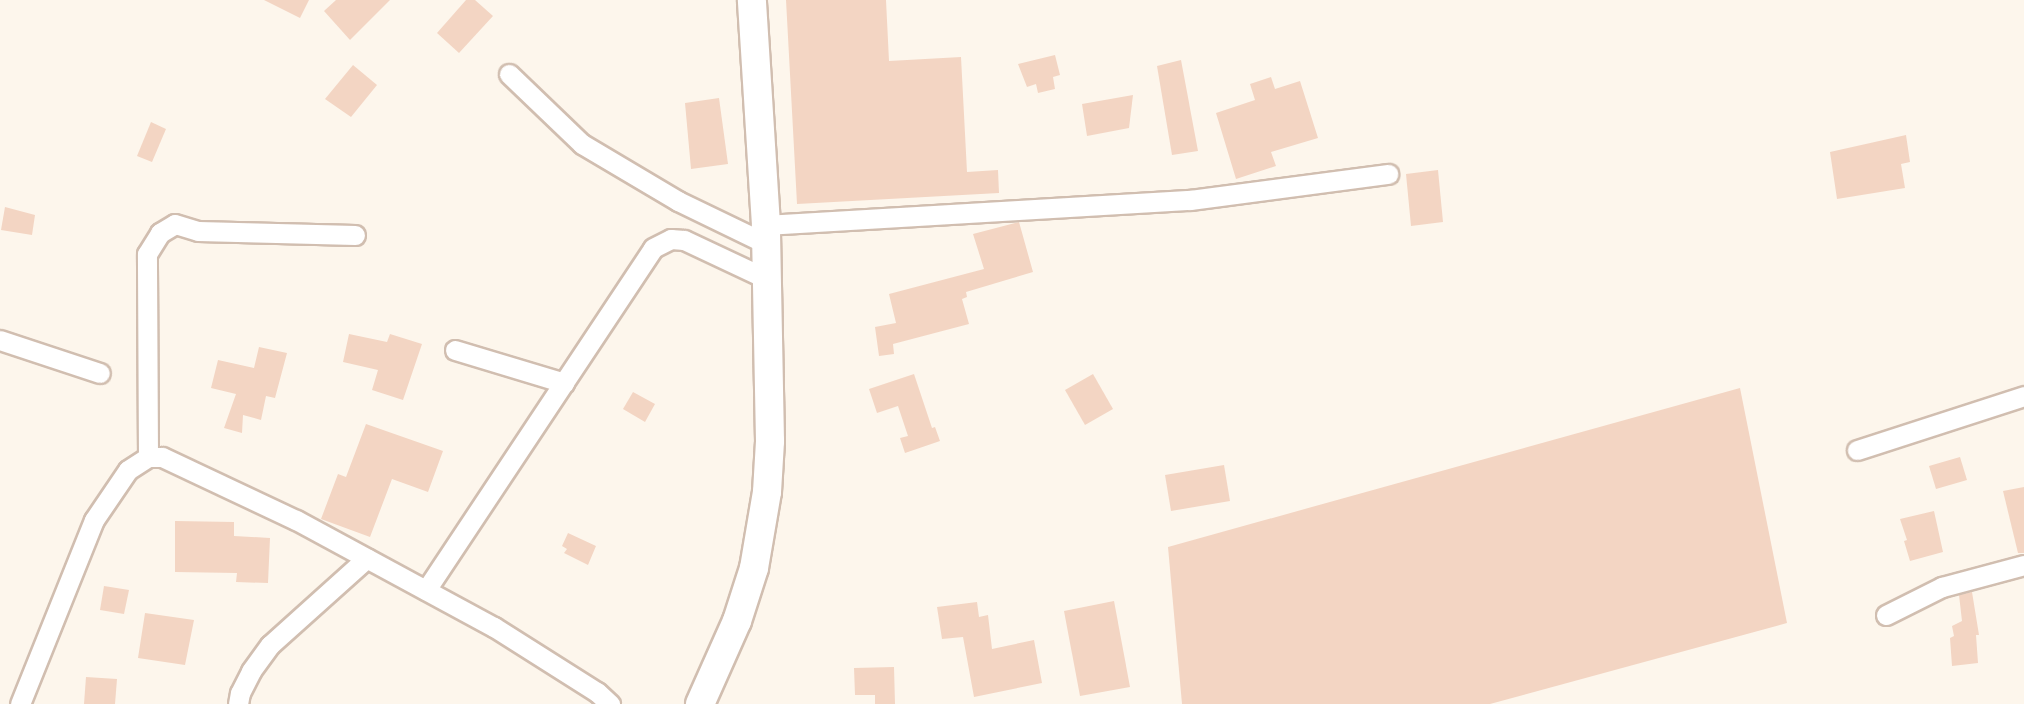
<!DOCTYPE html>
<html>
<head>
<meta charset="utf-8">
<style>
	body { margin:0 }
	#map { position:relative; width:2024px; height:704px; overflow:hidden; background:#fdf6ec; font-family:"Fira Sans",sans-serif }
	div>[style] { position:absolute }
	.building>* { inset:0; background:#f3d5c3 }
	.roads { filter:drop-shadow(2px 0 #d1beb0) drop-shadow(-2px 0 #d1beb0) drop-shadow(0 2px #d1beb0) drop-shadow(0 -2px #d1beb0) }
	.street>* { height:19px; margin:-9.5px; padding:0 9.5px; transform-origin:9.5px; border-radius:9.5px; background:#fff }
	.secondary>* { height:28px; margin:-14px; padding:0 14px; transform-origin:14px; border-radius:14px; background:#fff }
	span { translate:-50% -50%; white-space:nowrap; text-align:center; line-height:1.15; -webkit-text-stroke:5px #fffaf3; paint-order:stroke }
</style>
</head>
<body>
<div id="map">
	<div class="building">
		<i style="clip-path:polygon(264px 0,309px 0,300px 18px)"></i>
		<i style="clip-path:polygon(336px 0,390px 0,350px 40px,324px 11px)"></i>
		<i style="clip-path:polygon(466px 0,475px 0,493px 16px,459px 53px,437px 33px)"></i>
		<i style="clip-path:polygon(786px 0,886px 0,889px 61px,961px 57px,967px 172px,998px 170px,999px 193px,797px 204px)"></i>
		<i style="clip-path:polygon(1055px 55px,1060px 75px,1053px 77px,1055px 89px,1038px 93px,1036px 84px,1027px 87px,1018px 64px)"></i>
		<i style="clip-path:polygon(1181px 60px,1198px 151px,1172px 155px,1157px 66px)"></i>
		<i style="clip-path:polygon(353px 65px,377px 85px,351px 117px,325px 99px)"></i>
		<i style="clip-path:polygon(1271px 77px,1275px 89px,1300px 81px,1318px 138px,1271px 152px,1276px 166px,1236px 179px,1216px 113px,1255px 100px,1250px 84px)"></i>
		<i style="clip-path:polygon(1133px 95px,1129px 128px,1087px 136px,1082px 104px)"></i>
		<i style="clip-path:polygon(719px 98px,728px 164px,691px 169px,685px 103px)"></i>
		<i style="clip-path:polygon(151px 122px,166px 129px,152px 162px,137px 156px)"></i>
		<i style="clip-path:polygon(1906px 135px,1910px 162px,1901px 164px,1905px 188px,1837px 199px,1830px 152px)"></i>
		<i style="clip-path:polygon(1438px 170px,1443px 222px,1411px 226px,1406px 174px)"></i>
		<i style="clip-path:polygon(5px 207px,35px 215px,32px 235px,1px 230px)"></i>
		<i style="clip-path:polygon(1019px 222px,1033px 272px,966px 292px,967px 297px,962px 299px,969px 324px,893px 344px,894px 354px,879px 356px,875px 327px,896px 323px,889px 294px,984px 269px,973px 234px)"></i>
		<i style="clip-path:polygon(349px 334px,387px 342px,390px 334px,422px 344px,403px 400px,372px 390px,378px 370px,343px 362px)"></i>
		<i style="clip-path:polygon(259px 347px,287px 353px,275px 398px,266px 396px,261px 420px,243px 415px,242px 433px,224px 428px,236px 394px,211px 388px,218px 360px,254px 368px)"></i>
		<i style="clip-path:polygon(914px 374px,932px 428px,935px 427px,940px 441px,905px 453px,900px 438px,908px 436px,898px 406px,877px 413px,869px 389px)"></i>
		<i style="clip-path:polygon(1093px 374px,1113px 409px,1085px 425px,1065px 390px)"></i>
		<i style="clip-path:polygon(1740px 388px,1787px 623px,1490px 704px,1182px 704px,1168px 547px)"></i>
		<i style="clip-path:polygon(633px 392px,655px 404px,645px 422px,623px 409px)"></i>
		<i style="clip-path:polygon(366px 424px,443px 451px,428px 492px,392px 479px,370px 537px,321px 519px,338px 474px,346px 477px)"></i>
		<i style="clip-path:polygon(1960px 457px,1967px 480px,1936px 489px,1929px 466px)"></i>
		<i style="clip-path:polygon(1224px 465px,1230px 501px,1171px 511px,1165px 475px)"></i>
		<i style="clip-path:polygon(2024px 487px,2024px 553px,2018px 553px,2003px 491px)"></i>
		<i style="clip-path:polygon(1934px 511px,1943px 552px,1910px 561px,1904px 541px,1907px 540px,1900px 519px)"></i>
		<i style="clip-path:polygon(175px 521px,234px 522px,234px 536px,270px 538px,268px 583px,236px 582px,237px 573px,175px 572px)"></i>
		<i style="clip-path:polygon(568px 533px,596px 546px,588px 565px,564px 553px,567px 549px,562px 546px)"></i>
		<i style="clip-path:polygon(104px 586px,129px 590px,124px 614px,100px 610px)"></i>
		<i style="clip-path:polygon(1972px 592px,1979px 635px,1976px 635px,1978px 663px,1952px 666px,1950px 638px,1954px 636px,1952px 626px,1962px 621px,1959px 595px)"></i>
		<i style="clip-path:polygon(1114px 601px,1130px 687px,1080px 696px,1064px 611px)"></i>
		<i style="clip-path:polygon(977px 602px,979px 617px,988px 615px,992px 649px,1034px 640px,1042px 683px,974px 697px,963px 637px,942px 639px,937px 607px)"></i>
		<i style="clip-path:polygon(145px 613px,194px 620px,185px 665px,138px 658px)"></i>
		<i style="clip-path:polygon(894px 667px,895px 704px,875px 704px,875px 695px,855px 695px,854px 668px)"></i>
		<i style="clip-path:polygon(86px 677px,117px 679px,115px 704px,84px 704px)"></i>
	</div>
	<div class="roads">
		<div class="street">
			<i style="left:509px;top:74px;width:101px;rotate:43.8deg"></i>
			<i style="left:582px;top:144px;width:112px;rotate:30.7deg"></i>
			<i style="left:678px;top:201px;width:99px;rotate:25.8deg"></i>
			<i style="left:766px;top:225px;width:425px;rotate:-3.4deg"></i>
			<i style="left:1190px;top:200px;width:200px;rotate:-7.5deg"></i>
			<i style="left:0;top:340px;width:105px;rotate:18.3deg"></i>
			<i style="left:455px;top:350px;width:114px;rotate:16.8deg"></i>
			<i style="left:1857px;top:450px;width:176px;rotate:-17.9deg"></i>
			<i style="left:148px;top:457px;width:203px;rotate:-90.3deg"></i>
			<i style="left:147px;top:254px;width:25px;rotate:-58deg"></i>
			<i style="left:160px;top:233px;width:17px;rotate:-31deg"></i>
			<i style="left:175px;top:224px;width:24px;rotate:17deg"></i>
			<i style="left:198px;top:231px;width:157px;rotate:1.5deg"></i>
			<i style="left:426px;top:590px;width:410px;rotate:-56.4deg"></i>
			<i style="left:653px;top:248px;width:20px;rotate:-27deg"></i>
			<i style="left:671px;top:239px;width:13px;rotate:4deg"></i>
			<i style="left:684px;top:240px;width:92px;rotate:25.2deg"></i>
			<i style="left:1886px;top:615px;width:63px;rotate:-26.6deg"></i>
			<i style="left:1942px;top:587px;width:85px;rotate:-15deg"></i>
			<i style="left:20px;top:704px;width:198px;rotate:-68.1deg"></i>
			<i style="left:94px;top:520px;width:60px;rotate:-55.8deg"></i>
			<i style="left:128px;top:470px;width:24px;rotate:-33deg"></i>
			<i style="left:148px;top:457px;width:14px"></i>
			<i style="left:162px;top:457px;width:148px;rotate:25.2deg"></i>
			<i style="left:296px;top:520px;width:225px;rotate:28.4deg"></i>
			<i style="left:494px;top:627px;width:122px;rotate:32.3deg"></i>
			<i style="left:597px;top:692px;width:18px;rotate:43deg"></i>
			<i style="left:238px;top:704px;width:11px;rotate:-80deg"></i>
			<i style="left:240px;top:693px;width:25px;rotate:-63deg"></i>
			<i style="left:251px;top:671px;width:32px;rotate:-54deg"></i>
			<i style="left:270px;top:645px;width:130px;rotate:-41.9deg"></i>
		</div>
		<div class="secondary">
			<i style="left:700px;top:704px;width:91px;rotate:-66deg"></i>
			<i style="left:737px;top:621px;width:56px;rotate:-72.2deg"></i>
			<i style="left:754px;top:568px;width:77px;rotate:-80.3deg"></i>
			<i style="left:767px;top:492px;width:51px;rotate:-86.6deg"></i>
			<i style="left:770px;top:441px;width:216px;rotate:-91.1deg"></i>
			<i style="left:766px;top:225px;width:225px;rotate:-93.6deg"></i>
		</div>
	</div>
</div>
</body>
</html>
